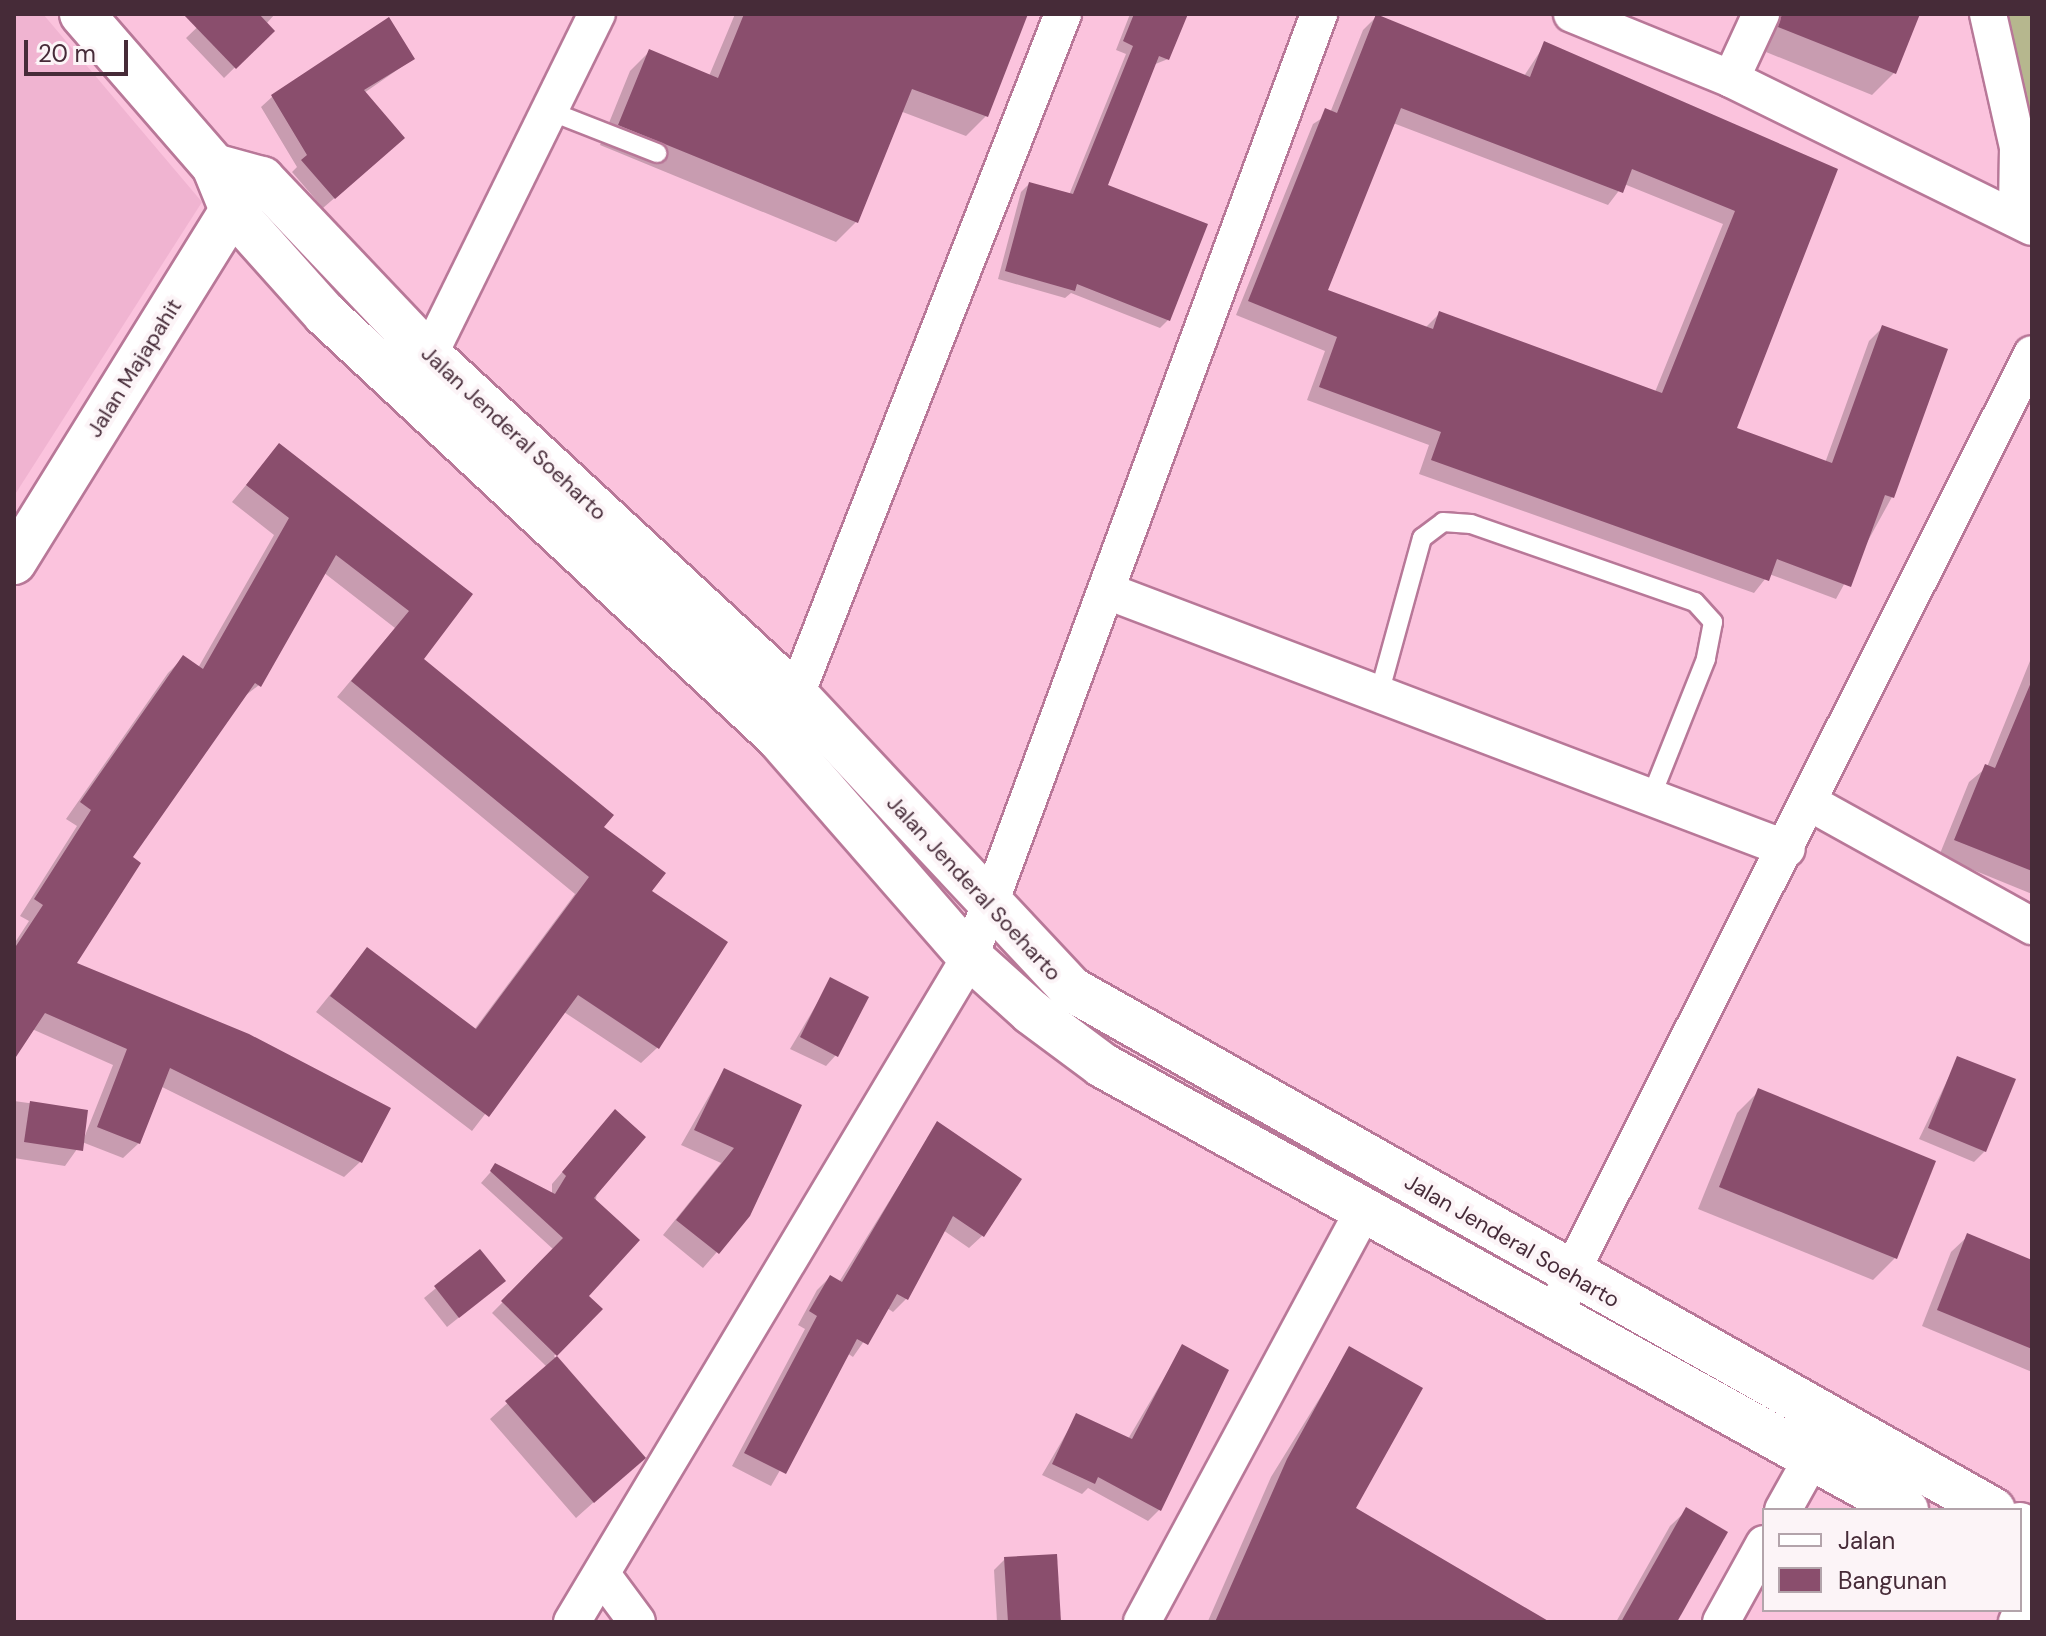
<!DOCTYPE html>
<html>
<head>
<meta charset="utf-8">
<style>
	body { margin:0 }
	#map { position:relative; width:2046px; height:1636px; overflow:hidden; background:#fbc3dd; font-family:"DM Sans",sans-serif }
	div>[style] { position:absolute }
	.built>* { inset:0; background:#f0b4d1 }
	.green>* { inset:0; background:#b6b78e }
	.shadow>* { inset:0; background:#0003 }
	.building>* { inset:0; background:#8a4e6d }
	.roads { filter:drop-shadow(2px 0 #b87898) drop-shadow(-2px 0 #b87898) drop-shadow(0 2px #b87898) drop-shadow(0 -2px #b87898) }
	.lane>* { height:18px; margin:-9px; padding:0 9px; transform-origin:9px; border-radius:9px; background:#fff }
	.street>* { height:36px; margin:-18px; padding:0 18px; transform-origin:18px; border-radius:18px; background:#fff }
	.secondary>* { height:44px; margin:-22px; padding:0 22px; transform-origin:22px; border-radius:22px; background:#fff }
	span { translate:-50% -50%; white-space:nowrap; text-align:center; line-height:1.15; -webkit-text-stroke:8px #fcf4f7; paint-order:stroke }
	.street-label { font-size:22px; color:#462b38 }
	.frame { position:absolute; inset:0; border:16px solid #462b38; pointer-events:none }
	.legend { position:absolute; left:1762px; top:1508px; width:260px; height:104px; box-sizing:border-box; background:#fcf4f7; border:2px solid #b3a4ab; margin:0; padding:10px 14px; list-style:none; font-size:24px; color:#462b38 }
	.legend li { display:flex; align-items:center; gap:16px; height:40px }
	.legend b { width:40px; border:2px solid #b3a4ab }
	.scale { position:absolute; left:24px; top:40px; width:104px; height:36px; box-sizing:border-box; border:4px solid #462b38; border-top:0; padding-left:10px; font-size:24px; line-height:28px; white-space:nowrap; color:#462b38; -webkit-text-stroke:6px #fcf4f7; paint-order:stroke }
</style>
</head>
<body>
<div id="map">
	<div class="built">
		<i style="clip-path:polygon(14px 14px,43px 14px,202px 202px,14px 496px)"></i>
	</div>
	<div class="green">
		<i style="clip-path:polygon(2001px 14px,2032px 14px,2032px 173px)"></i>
	</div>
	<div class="shadow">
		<i style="clip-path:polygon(211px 14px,275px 14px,266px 24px,272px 31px,224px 78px,186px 38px)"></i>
		<i style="clip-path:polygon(735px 14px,1024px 14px,986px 116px,966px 136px,900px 111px,856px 222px,836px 242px,600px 145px,630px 71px,650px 51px,709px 76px)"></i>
		<i style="clip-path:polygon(1130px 14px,1186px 14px,1168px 59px,1153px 65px,1105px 186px,1168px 320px,1160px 328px,1071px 293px,1065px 298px,998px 279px,1021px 192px,1029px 184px,1069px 195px,1126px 54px,1116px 50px)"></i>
		<i style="clip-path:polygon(1782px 14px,1918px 14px,1894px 73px,1872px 95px,1766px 52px)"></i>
		<i style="clip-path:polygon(evenodd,1377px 16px,1524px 76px,1545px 44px,1836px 170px,1734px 429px,1825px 463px,1869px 341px,1883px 327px,1892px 497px,1836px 599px,1769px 574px,1754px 593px,1419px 474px,1429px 445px,1307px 400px,1325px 351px,1236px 315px,1313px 124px,1330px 113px,1363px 30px,1377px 16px,1393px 123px,1608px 205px,1624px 184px,1723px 224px,1655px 392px,1439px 314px,1425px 328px,1326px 291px,1393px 123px)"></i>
		<i style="clip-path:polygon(413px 59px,364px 93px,392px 148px,323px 208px,292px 172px,297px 167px,261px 107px,272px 97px)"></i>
		<i style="clip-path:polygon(279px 445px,471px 594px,422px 659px,601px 827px,649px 892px,657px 1048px,641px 1063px,564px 1012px,472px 1131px,316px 1012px,367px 949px,474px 1030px,575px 894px,337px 697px,395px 628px,323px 572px,259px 685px,241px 699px,130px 858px,74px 964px,360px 1162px,344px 1177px,160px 1086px,139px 1143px,123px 1158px,82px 1142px,65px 1166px,14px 1158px,14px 1101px,86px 1111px,84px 1138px,113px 1065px,32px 1029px,14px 1056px,14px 944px,29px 921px,20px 916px,77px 826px,66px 819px,168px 673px,183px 658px,198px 668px,274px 535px,232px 502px)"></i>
		<i style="clip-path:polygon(2032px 656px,2032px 894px,1939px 856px,1969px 782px,1987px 767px)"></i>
		<i style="clip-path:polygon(831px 980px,836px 1055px,826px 1066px,790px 1049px)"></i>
		<i style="clip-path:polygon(1958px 1058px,1985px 1151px,1974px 1162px,1919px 1139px)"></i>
		<i style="clip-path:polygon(724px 1070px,749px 1215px,703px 1268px,663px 1235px,721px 1163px,681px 1145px)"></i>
		<i style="clip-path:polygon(1759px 1091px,1895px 1258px,1873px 1280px,1698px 1209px,1737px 1113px)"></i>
		<i style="clip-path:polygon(604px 1123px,586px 1296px,600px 1309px,554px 1356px,643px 1458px,576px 1518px,490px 1419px,547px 1367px,492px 1313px,554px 1250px,481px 1183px,496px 1166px,552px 1195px,552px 1184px)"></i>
		<i style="clip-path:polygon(937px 1124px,982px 1236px,969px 1248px,943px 1230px,906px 1299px,893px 1312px,887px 1308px,853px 1357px,847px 1353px,771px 1486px,732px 1466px,805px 1329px,798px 1325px,817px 1290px,830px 1277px,839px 1282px)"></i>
		<i style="clip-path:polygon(1968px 1236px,2032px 1262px,2032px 1372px,1922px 1326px,1951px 1252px)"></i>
		<i style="clip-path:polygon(480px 1252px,492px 1291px,447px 1327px,424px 1298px)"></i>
		<i style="clip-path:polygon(1183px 1346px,1159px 1510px,1148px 1521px,1088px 1488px,1082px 1494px,1042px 1475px,1077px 1415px,1128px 1439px)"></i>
		<i style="clip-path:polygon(1350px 1349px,1288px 1622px,1197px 1622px,1208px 1621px,1271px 1477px)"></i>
		<i style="clip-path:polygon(1687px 1510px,1675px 1622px,1616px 1622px,1670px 1526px)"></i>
		<i style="clip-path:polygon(1005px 1559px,1059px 1622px,997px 1622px,994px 1570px)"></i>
	</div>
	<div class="building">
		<i style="clip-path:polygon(183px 14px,259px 14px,275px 31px,236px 69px)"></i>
		<i style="clip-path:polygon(744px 14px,1028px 14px,988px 117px,912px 89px,858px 223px,618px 125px,649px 49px,718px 78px)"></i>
		<i style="clip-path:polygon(1134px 14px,1188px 14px,1169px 60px,1159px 56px,1108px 185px,1208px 224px,1170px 321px,1077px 284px,1075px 291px,1005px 271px,1029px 182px,1073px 194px,1133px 46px,1123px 41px)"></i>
		<i style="clip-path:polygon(evenodd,1376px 14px,1530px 77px,1544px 41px,1838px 169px,1737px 428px,1832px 463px,1882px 325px,1948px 349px,1894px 498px,1885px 495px,1851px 587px,1777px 559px,1769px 581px,1431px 460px,1441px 432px,1319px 387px,1337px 337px,1248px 301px,1325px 108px,1337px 113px,1376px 14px,1401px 108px,1623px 193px,1632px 169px,1735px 211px,1662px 393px,1439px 311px,1433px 329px,1328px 290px,1401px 108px)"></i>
		<i style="clip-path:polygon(1782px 14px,1920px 14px,1896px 74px,1778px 27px)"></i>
		<i style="clip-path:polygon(389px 17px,415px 59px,364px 90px,405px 138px,335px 199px,301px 160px,307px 155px,271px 95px)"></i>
		<i style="clip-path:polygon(279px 443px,473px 594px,424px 659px,614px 815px,604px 827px,666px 873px,652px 891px,728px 942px,659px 1049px,578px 995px,489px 1117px,330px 996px,367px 947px,476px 1029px,589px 877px,351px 681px,409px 611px,336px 555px,261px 687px,255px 683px,133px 857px,141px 863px,77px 963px,249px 1034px,391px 1108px,362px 1163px,170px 1068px,140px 1144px,97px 1127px,127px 1049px,45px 1013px,14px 1060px,14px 949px,43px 905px,34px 899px,91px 810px,80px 802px,183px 655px,203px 669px,289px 518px,246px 485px)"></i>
		<i style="clip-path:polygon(2032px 680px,2032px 871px,1954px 840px,1985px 764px,1995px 768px)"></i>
		<i style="clip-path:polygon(830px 977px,869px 997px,838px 1057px,800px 1037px)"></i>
		<i style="clip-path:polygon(1957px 1056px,2016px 1079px,1986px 1152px,1928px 1128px)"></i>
		<i style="clip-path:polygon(724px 1068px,802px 1105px,750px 1216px,719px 1254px,676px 1220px,734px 1148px,694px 1130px)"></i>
		<i style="clip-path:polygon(1758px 1088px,1936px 1161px,1897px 1259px,1719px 1187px)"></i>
		<i style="clip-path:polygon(30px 1101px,88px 1110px,83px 1151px,24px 1142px)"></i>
		<i style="clip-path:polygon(615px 1109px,646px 1137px,594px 1198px,640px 1240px,589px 1296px,603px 1309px,557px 1356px,501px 1301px,563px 1238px,490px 1171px,495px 1163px,555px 1194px,566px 1176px,562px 1172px)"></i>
		<i style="clip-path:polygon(937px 1121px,1022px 1179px,984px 1237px,953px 1216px,908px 1300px,897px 1294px,868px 1345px,857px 1339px,786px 1474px,744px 1453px,817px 1316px,809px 1311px,830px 1275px,842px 1282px)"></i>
		<i style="clip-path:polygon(1967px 1233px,2032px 1260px,2032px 1349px,1937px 1310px)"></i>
		<i style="clip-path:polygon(480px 1249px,506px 1281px,459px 1318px,434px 1286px)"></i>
		<i style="clip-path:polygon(1182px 1344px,1229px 1370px,1161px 1511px,1098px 1477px,1095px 1484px,1052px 1464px,1076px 1413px,1132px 1439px)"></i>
		<i style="clip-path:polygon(1349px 1346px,1423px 1388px,1356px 1508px,1550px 1622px,1215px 1622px,1287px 1459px)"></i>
		<i style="clip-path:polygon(557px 1356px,646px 1458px,594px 1503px,505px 1401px)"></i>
		<i style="clip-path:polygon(1686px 1507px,1728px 1532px,1677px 1622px,1621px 1622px)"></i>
		<i style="clip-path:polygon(1057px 1554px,1061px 1622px,1008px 1622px,1004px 1557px)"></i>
	</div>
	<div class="roads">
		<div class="lane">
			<i style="left:552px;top:112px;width:113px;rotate:21.3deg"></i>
			<i style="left:1379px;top:694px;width:162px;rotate:-74.6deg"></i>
			<i style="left:1422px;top:538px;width:26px;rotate:-37deg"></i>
			<i style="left:1443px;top:522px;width:28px;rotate:4deg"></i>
			<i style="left:1471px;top:524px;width:237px;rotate:19.2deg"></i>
			<i style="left:1695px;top:602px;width:27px;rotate:48deg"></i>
			<i style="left:1713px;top:622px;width:38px;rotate:101deg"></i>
			<i style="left:1706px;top:659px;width:149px;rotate:111.7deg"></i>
		</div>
		<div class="street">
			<i style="left:1572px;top:14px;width:172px;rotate:22.2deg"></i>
			<i style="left:1731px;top:79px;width:335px;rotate:26.2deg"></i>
			<i style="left:1988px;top:14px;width:136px;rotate:77.3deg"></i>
			<i style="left:2018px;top:147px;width:66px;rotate:90.9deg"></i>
			<i style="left:1731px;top:79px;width:72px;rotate:-65.2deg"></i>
			<i style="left:429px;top:355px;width:380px;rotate:-63.8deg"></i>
			<i style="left:1107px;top:591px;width:727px;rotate:20.78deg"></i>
			<i style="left:786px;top:720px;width:758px;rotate:-68.58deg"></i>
			<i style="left:1812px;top:804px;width:252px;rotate:29deg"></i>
			<i style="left:1556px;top:1319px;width:46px;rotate:-72.3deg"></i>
			<i style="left:1570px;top:1275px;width:1030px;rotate:-63.36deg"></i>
			<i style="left:1783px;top:1510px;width:57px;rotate:-60.8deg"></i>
			<i style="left:603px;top:1576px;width:57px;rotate:53.5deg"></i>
			<i style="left:572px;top:1622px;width:775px;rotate:-59.1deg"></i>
			<i style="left:970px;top:957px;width:1006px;rotate:-69.69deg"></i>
			<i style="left:1142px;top:1622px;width:466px;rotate:-61.7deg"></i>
			<i style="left:1721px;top:1622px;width:89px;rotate:-61.1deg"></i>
			<i style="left:2017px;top:1622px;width:38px;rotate:-67deg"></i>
		</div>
		<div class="secondary">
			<i style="left:82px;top:14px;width:201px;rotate:49deg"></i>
			<i style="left:214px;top:166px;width:48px;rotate:67.8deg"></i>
			<i style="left:232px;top:210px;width:140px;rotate:48.2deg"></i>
			<i style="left:325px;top:314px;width:620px;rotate:43.04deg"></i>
			<i style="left:778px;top:737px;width:292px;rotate:48.9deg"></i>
			<i style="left:970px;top:957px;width:82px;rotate:42deg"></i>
			<i style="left:1031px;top:1012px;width:89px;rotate:36.7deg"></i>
			<i style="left:1102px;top:1065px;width:919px;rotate:28.96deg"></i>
			<i style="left:214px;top:166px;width:50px;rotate:15.2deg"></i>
			<i style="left:262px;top:179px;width:243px;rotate:46.5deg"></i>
			<i style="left:429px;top:355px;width:502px;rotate:42.82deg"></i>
			<i style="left:797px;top:696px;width:401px;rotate:46.9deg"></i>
			<i style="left:1071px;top:989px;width:1059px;rotate:29.47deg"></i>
			<i style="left:14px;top:562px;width:414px;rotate:-58.2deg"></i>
			<i style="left:232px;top:210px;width:28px;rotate:-46deg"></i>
			<i style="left:2020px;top:1525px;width:14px;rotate:30deg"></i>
			<i style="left:2020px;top:1569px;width:13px;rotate:27deg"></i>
		</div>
	</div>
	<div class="street-label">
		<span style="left:134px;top:368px;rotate:-58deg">Jalan Majapahit</span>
		<span style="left:514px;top:433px;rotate:43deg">Jalan Jenderal Soeharto</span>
		<span style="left:974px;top:888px;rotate:47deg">Jalan Jenderal Soeharto</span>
		<span style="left:1512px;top:1241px;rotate:30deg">Jalan Jenderal Soeharto</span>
	</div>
	<div class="frame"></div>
	<ul class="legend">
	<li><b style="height:10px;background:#fff"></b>Jalan</li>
	<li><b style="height:22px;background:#8a4e6d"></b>Bangunan</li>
	</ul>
	<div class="scale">20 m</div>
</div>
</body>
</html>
